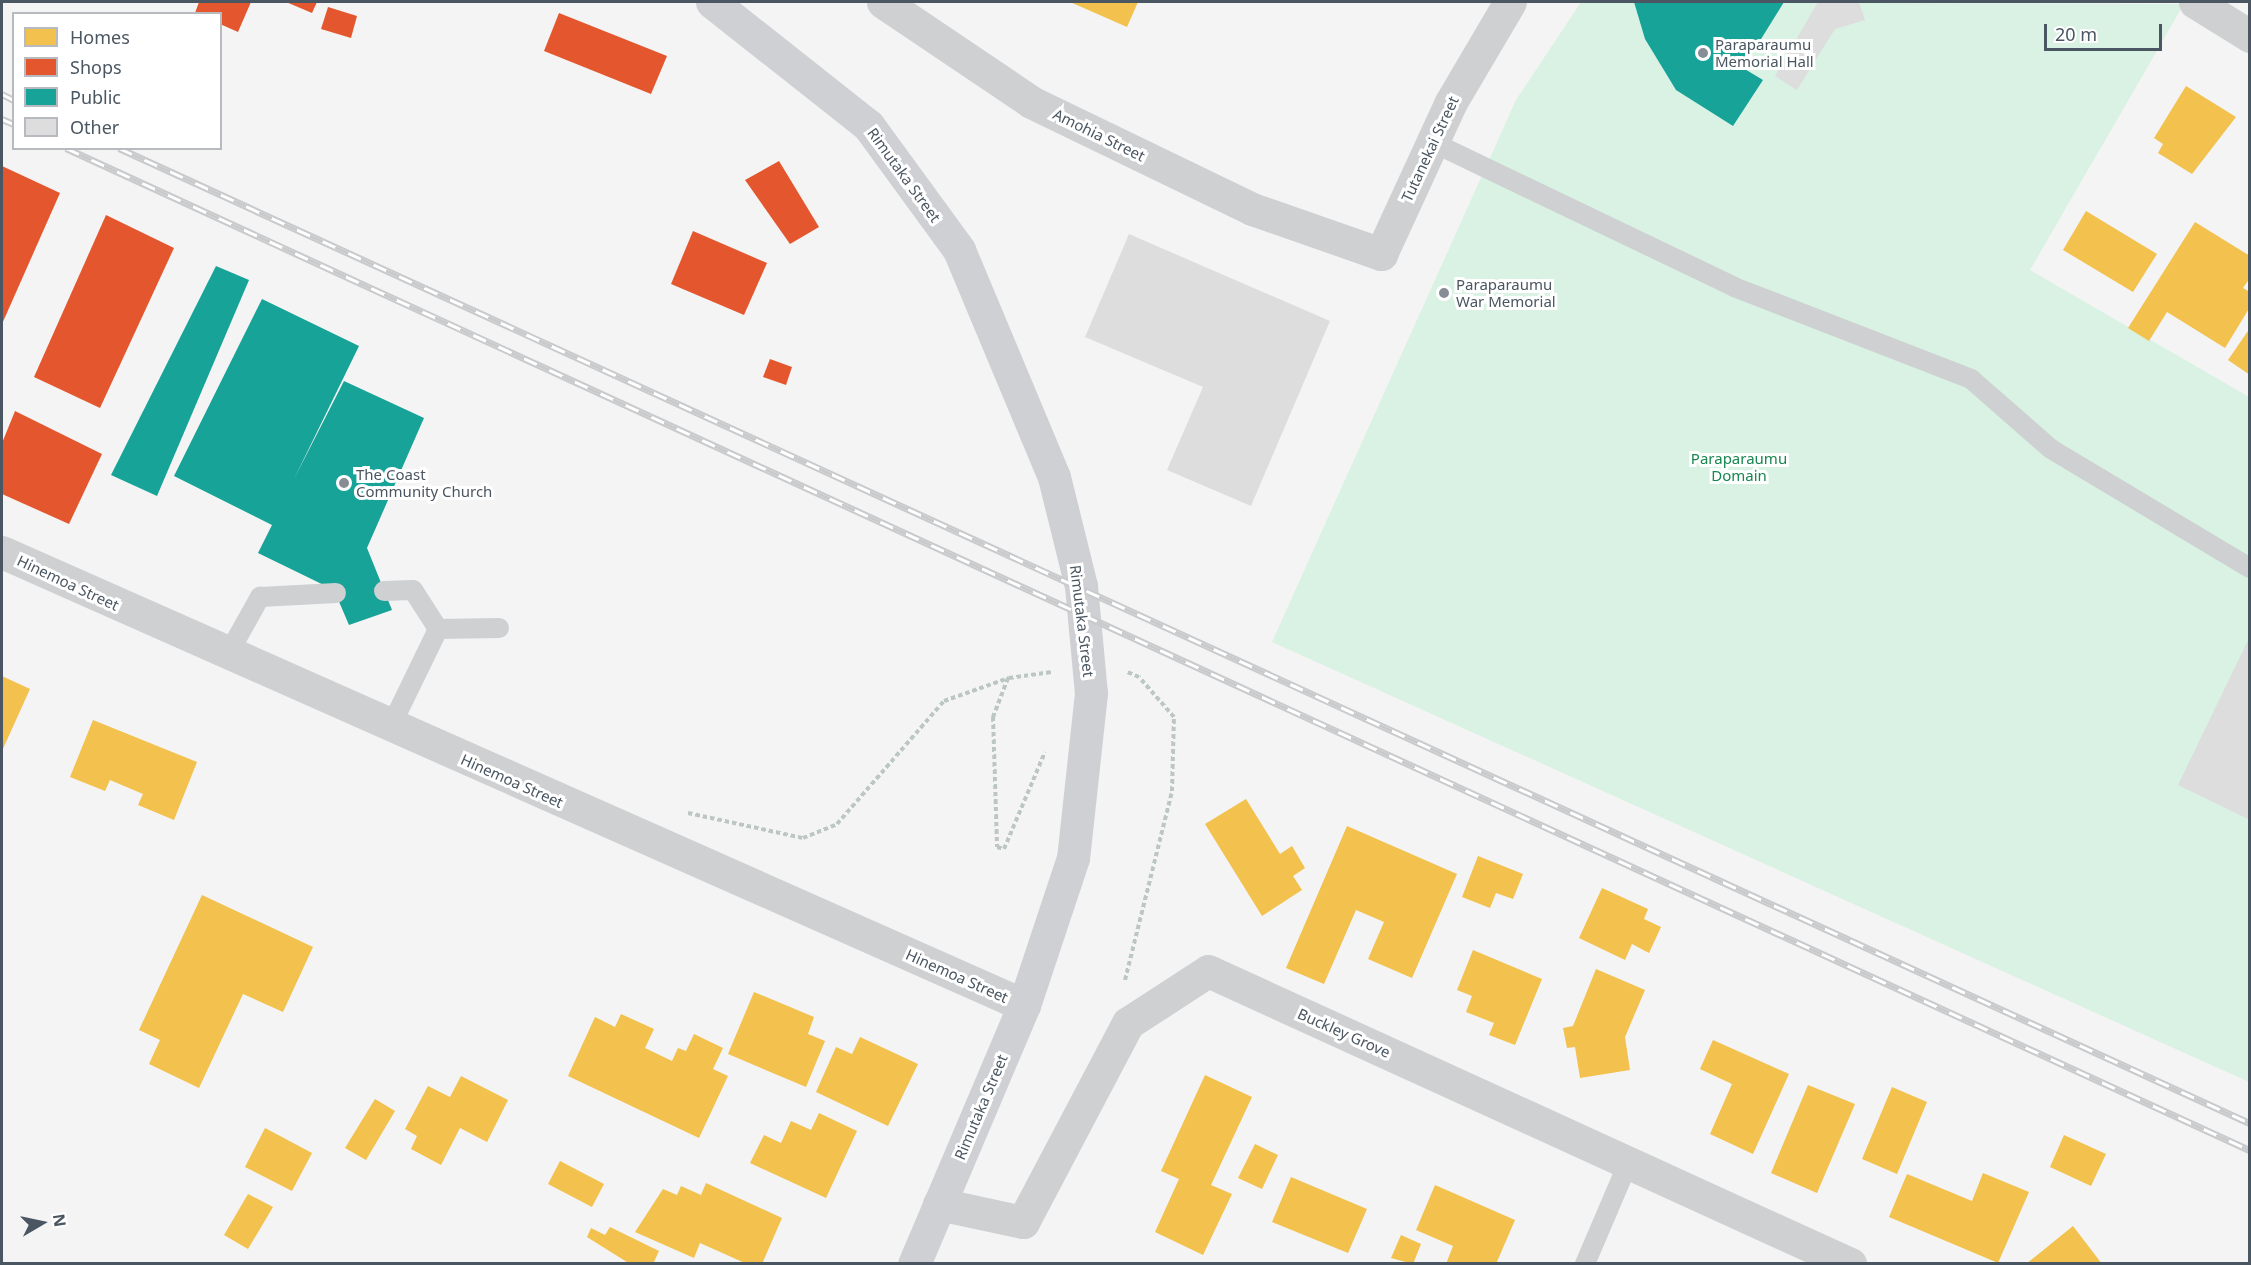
<!DOCTYPE html>
<html>
<head>
<meta charset="utf-8">
<style>
	body { margin:0 }
	#map { position:relative; width:2251px; height:1265px; overflow:hidden; background:#f4f4f4; font-family:"Noto Sans",sans-serif }
	div>[style] { position:absolute }
	.green>* { inset:0; background:#d9f2e3 }
	.homes>* { inset:0; background:#f2c14e }
	.shops>* { inset:0; background:#e4572e }
	.public>* { inset:0; background:#17a398 }
	.building>* { inset:0; background:#ddddde }
	.path>* { height:4px; margin-top:-2px; transform-origin:0; background:repeating-linear-gradient(90deg,#bcc7c4 0 4.5px,transparent 0 7.5px) }
	.lane>* { height:20px; margin:-10px; padding:0 10px; transform-origin:10px; border-radius:10px; background:#ced0d2 }
	.street>* { height:33px; margin:-16.5px; padding:0 16.5px; transform-origin:16.5px; border-radius:16.5px; background:#ced0d2 }
	.secondary>* { height:33px; margin:-16.5px; padding:0 16.5px; transform-origin:16.5px; border-radius:16.5px; background:#ced0d4 }
	.rail>* { height:7px; margin-top:-3.5px; transform-origin:0; background:repeating-linear-gradient(90deg,#fff 0 14px,#c9cacc 0 28px); box-sizing:border-box; border-block:2px solid #c9cacc }
	.dots>* { width:16px; height:16px; translate:-50% -50%; box-sizing:border-box; border:3px solid #fff; border-radius:50% }
	span { translate:-50% -50%; white-space:nowrap; text-align:center; line-height:1.15; -webkit-text-stroke:6px #fff; paint-order:stroke }
	.poi-label { font-size:15px; color:#4a5661 }
	.left { translate:0 -50%; text-align:left }
	.street-label { font-size:15px; color:#4a5661 }
	.park-label { font-size:15px; color:#17864f }
	.frame { position:absolute; inset:0; border:3px solid #4a5661; pointer-events:none }
	.legend { position:absolute; left:12px; top:12px; width:210px; height:138px; box-sizing:border-box; background:#fff; border:2px solid #b7bbc0; margin:0; padding:8px 10px; list-style:none; font-size:18px; color:#4a5661 }
	.legend li { display:flex; align-items:center; gap:12px; height:30px }
	.legend b { width:30px; border:2px solid #b7bbc0 }
	.north { position:absolute; left:12px; top:1193px; width:60px; height:60px; -webkit-text-stroke:4px #fff; paint-order:stroke; rotate:81deg; font-size:16px; font-weight:700; line-height:24px; text-align:center; color:#4a5661 }
	.north::after { content:''; display:block; margin:auto; width:21px; height:27px; background:#4a5661; clip-path:polygon(50% 0,100% 100%,50% 72%,0 100%) }
	.scale { position:absolute; left:2044px; top:24px; width:118px; height:27px; box-sizing:border-box; border:3px solid #4a5661; border-top:0; padding-left:8px; font-size:18px; line-height:21px; white-space:nowrap; color:#4a5661; -webkit-text-stroke:4px #fff; paint-order:stroke }
</style>
</head>
<body>
<div id="map">
	<div class="green">
		<i style="clip-path:polygon(1581px 2px,2184px 4px,2030px 270px,2249px 397px,2249px 1082px,1272px 642px,1516px 100px)"></i>
	</div>
	<div class="homes">
		<i style="clip-path:polygon(1070px 2px,1138px 2px,1127px 27px)"></i>
		<i style="clip-path:polygon(2186px 86px,2236px 117px,2192px 174px,2158px 153px,2163px 144px,2154px 138px)"></i>
		<i style="clip-path:polygon(2086px 211px,2157px 254px,2133px 292px,2063px 250px)"></i>
		<i style="clip-path:polygon(2195px 222px,2250px 256px,2250px 278px,2243px 288px,2250px 292px,2250px 307px,2225px 348px,2167px 312px,2149px 341px,2128px 328px)"></i>
		<i style="clip-path:polygon(2250px 328px,2250px 375px,2228px 360px)"></i>
		<i style="clip-path:polygon(2px 676px,30px 689px,2px 751px)"></i>
		<i style="clip-path:polygon(93px 720px,197px 762px,174px 820px,138px 805px,143px 794px,110px 780px,105px 791px,70px 777px)"></i>
		<i style="clip-path:polygon(1246px 799px,1280px 854px,1292px 846px,1305px 868px,1293px 876px,1302px 890px,1262px 916px,1205px 824px)"></i>
		<i style="clip-path:polygon(1347px 826px,1457px 874px,1412px 978px,1368px 959px,1384px 922px,1356px 910px,1324px 984px,1286px 968px)"></i>
		<i style="clip-path:polygon(1478px 856px,1523px 874px,1513px 899px,1496px 893px,1490px 908px,1462px 897px)"></i>
		<i style="clip-path:polygon(1602px 888px,1648px 909px,1644px 919px,1661px 927px,1649px 953px,1632px 944px,1625px 960px,1579px 938px)"></i>
		<i style="clip-path:polygon(202px 895px,313px 947px,283px 1012px,243px 994px,199px 1088px,149px 1064px,160px 1040px,139px 1030px)"></i>
		<i style="clip-path:polygon(1473px 950px,1542px 979px,1515px 1045px,1489px 1035px,1494px 1023px,1466px 1012px,1472px 996px,1457px 990px)"></i>
		<i style="clip-path:polygon(1596px 969px,1645px 990px,1625px 1037px,1630px 1070px,1580px 1078px,1575px 1047px,1567px 1048px,1563px 1028px,1573px 1026px)"></i>
		<i style="clip-path:polygon(754px 992px,814px 1017px,808px 1034px,825px 1041px,806px 1087px,728px 1054px)"></i>
		<i style="clip-path:polygon(621px 1014px,654px 1029px,645px 1048px,672px 1061px,678px 1048px,686px 1051px,694px 1034px,723px 1048px,713px 1069px,728px 1076px,699px 1138px,568px 1076px,595px 1017px,615px 1027px)"></i>
		<i style="clip-path:polygon(860px 1037px,918px 1064px,888px 1126px,816px 1092px,836px 1047px,852px 1054px)"></i>
		<i style="clip-path:polygon(1713px 1040px,1789px 1074px,1753px 1154px,1710px 1134px,1732px 1084px,1700px 1069px)"></i>
		<i style="clip-path:polygon(1205px 1075px,1252px 1097px,1211px 1185px,1232px 1194px,1203px 1255px,1155px 1232px,1179px 1179px,1161px 1171px)"></i>
		<i style="clip-path:polygon(461px 1076px,508px 1100px,487px 1142px,460px 1128px,441px 1165px,411px 1149px,417px 1136px,405px 1129px,428px 1086px,450px 1097px)"></i>
		<i style="clip-path:polygon(1808px 1085px,1855px 1104px,1817px 1193px,1771px 1173px)"></i>
		<i style="clip-path:polygon(1892px 1087px,1927px 1102px,1897px 1174px,1862px 1159px)"></i>
		<i style="clip-path:polygon(375px 1099px,395px 1111px,366px 1160px,345px 1148px)"></i>
		<i style="clip-path:polygon(819px 1113px,857px 1131px,826px 1198px,750px 1163px,764px 1135px,781px 1143px,791px 1121px,811px 1130px)"></i>
		<i style="clip-path:polygon(265px 1128px,312px 1153px,292px 1191px,245px 1167px)"></i>
		<i style="clip-path:polygon(2064px 1135px,2106px 1154px,2091px 1186px,2050px 1167px)"></i>
		<i style="clip-path:polygon(1255px 1144px,1278px 1155px,1262px 1189px,1238px 1178px)"></i>
		<i style="clip-path:polygon(560px 1161px,604px 1184px,592px 1207px,548px 1184px)"></i>
		<i style="clip-path:polygon(1983px 1173px,2029px 1192px,1998px 1263px,1889px 1217px,1907px 1174px,1972px 1201px)"></i>
		<i style="clip-path:polygon(1291px 1177px,1367px 1209px,1348px 1253px,1272px 1222px)"></i>
		<i style="clip-path:polygon(706px 1183px,782px 1218px,762px 1264px,747px 1264px,700px 1243px,694px 1258px,635px 1232px,663px 1189px,677px 1195px,681px 1186px,701px 1195px)"></i>
		<i style="clip-path:polygon(1435px 1185px,1515px 1220px,1496px 1264px,1446px 1264px,1453px 1246px,1416px 1230px)"></i>
		<i style="clip-path:polygon(248px 1194px,273px 1207px,248px 1249px,224px 1235px)"></i>
		<i style="clip-path:polygon(2073px 1226px,2102px 1264px,2026px 1264px)"></i>
		<i style="clip-path:polygon(610px 1227px,659px 1251px,653px 1264px,630px 1264px,587px 1237px,591px 1228px,605px 1235px)"></i>
		<i style="clip-path:polygon(1401px 1235px,1421px 1244px,1413px 1264px,1391px 1258px)"></i>
	</div>
	<div class="shops">
		<i style="clip-path:polygon(199px 2px,251px 2px,238px 32px,220px 24px,220px 14px,195px 13px)"></i>
		<i style="clip-path:polygon(286px 2px,317px 2px,312px 13px)"></i>
		<i style="clip-path:polygon(328px 7px,357px 16px,351px 38px,321px 29px)"></i>
		<i style="clip-path:polygon(559px 13px,667px 56px,651px 94px,544px 51px)"></i>
		<i style="clip-path:polygon(779px 161px,819px 227px,790px 244px,745px 180px)"></i>
		<i style="clip-path:polygon(2px 166px,60px 193px,2px 324px)"></i>
		<i style="clip-path:polygon(106px 215px,174px 248px,100px 408px,34px 377px)"></i>
		<i style="clip-path:polygon(693px 231px,767px 263px,744px 315px,671px 284px)"></i>
		<i style="clip-path:polygon(770px 359px,792px 367px,786px 385px,763px 377px)"></i>
		<i style="clip-path:polygon(15px 411px,102px 454px,69px 524px,2px 494px,2px 443px)"></i>
	</div>
	<div class="public">
		<i style="clip-path:polygon(1634px 2px,1784px 2px,1743px 68px,1763px 80px,1733px 126px,1676px 90px,1645px 39px)"></i>
		<i style="clip-path:polygon(216px 266px,249px 280px,157px 496px,111px 475px)"></i>
		<i style="clip-path:polygon(262px 299px,359px 346px,294px 479px,344px 381px,424px 418px,367px 548px,392px 610px,349px 625px,334px 590px,258px 553px,272px 525px,174px 476px)"></i>
	</div>
	<div class="building">
		<i style="clip-path:polygon(1818px 2px,1859px 2px,1865px 20px,1835px 29px,1797px 90px,1775px 76px)"></i>
		<i style="clip-path:polygon(1129px 234px,1330px 321px,1251px 506px,1167px 470px,1203px 387px,1085px 337px)"></i>
		<i style="clip-path:polygon(2250px 636px,2250px 820px,2178px 785px)"></i>
	</div>
	<div class="path">
		<i style="left:1008px;top:678px;width:42px;rotate:111deg"></i>
		<i style="left:993px;top:717px;width:130px;rotate:88.2deg"></i>
		<i style="left:997px;top:847px;width:7px;rotate:16deg"></i>
		<i style="left:1004px;top:849px;width:105px;rotate:-67.1deg"></i>
		<i style="left:688px;top:813px;width:118px;rotate:12.3deg"></i>
		<i style="left:803px;top:838px;width:37px;rotate:-22deg"></i>
		<i style="left:837px;top:824px;width:163px;rotate:-49deg"></i>
		<i style="left:944px;top:701px;width:69px;rotate:-19.5deg"></i>
		<i style="left:1009px;top:678px;width:43px;rotate:-7.9deg"></i>
		<i style="left:1125px;top:980px;width:195px;rotate:-76deg"></i>
		<i style="left:1172px;top:791px;width:74px;rotate:-88.5deg"></i>
		<i style="left:1174px;top:717px;width:53px;rotate:-131.2deg"></i>
		<i style="left:1139px;top:677px;width:13px;rotate:-157deg"></i>
	</div>
	<div class="lane">
		<i style="left:1432px;top:142px;width:335px;rotate:25.6deg"></i>
		<i style="left:1734px;top:287px;width:254px;rotate:21.2deg"></i>
		<i style="left:1971px;top:379px;width:106px;rotate:41.2deg"></i>
		<i style="left:2051px;top:449px;width:232px;rotate:30.9deg"></i>
		<i style="left:384px;top:591px;width:29px;rotate:-2deg"></i>
		<i style="left:413px;top:590px;width:46px;rotate:57.3deg"></i>
		<i style="left:438px;top:629px;width:61px;rotate:-0.9deg"></i>
		<i style="left:227px;top:656px;width:68px;rotate:-60.8deg"></i>
		<i style="left:260px;top:597px;width:76px;rotate:-3deg"></i>
		<i style="left:390px;top:728px;width:110px;rotate:-64.1deg"></i>
		<i style="left:1585px;top:1264px;width:110px;rotate:-66.9deg"></i>
	</div>
	<div class="street">
		<i style="left:883px;top:2px;width:179px;rotate:34deg"></i>
		<i style="left:1031px;top:102px;width:246px;rotate:25.8deg"></i>
		<i style="left:1252px;top:209px;width:137px;rotate:19.2deg"></i>
		<i style="left:1381px;top:254px;width:167px;rotate:-65.3deg"></i>
		<i style="left:1451px;top:102px;width:116px;rotate:-59.5deg"></i>
		<i style="left:2195px;top:2px;width:65px;rotate:31.7deg"></i>
		<i style="left:2px;top:552px;width:1118px;rotate:23.91deg"></i>
		<i style="left:939px;top:1204px;width:86px;rotate:12.1deg"></i>
		<i style="left:1023px;top:1222px;width:225px;rotate:-62.2deg"></i>
		<i style="left:1128px;top:1023px;width:95px;rotate:-33deg"></i>
		<i style="left:1208px;top:971px;width:706px;rotate:24.53deg"></i>
	</div>
	<div class="secondary">
		<i style="left:712px;top:2px;width:199px;rotate:38.3deg"></i>
		<i style="left:868px;top:125px;width:155px;rotate:53.9deg"></i>
		<i style="left:959px;top:250px;width:246px;rotate:67.3deg"></i>
		<i style="left:1054px;top:477px;width:112px;rotate:76.1deg"></i>
		<i style="left:1081px;top:586px;width:107px;rotate:84.7deg"></i>
		<i style="left:1091px;top:693px;width:166px;rotate:96.2deg"></i>
		<i style="left:1073px;top:858px;width:155px;rotate:108.4deg"></i>
		<i style="left:1024px;top:1005px;width:281px;rotate:113deg"></i>
	</div>
	<div class="rail">
		<i style="left:2px;top:94px;width:13px;rotate:27deg"></i>
		<i style="left:2px;top:119px;width:13px;rotate:23deg"></i>
		<i style="left:66px;top:148px;width:2403px;rotate:24.65deg"></i>
		<i style="left:119px;top:148px;width:2343px;rotate:24.59deg"></i>
	</div>
	<div class="dots">
		<i style="left:1703px;top:53px;background:#868d94"></i>
		<i style="left:1444px;top:293px;background:#868d94"></i>
		<i style="left:344px;top:483px;background:#868d94"></i>
	</div>
	<div class="poi-label">
		<span class="left" style="left:1715px;top:53px">Paraparaumu<br>Memorial Hall</span>
		<span class="left" style="left:1456px;top:293px">Paraparaumu<br>War Memorial</span>
		<span class="left" style="left:356px;top:483px">The Coast<br>Community Church</span>
	</div>
	<div class="street-label">
		<span style="left:1099px;top:135px;rotate:26deg">Amohia Street</span>
		<span style="left:1430px;top:149px;rotate:-65deg">Tutanekai Street</span>
		<span style="left:904px;top:175px;rotate:54deg">Rimutaka Street</span>
		<span style="left:68px;top:583px;rotate:25deg">Hinemoa Street</span>
		<span style="left:1082px;top:621px;rotate:83deg">Rimutaka Street</span>
		<span style="left:512px;top:781px;rotate:24deg">Hinemoa Street</span>
		<span style="left:957px;top:976px;rotate:24deg">Hinemoa Street</span>
		<span style="left:1344px;top:1033px;rotate:24deg">Buckley Grove</span>
		<span style="left:981px;top:1107px;rotate:-67deg">Rimutaka Street</span>
	</div>
	<div class="park-label">
		<span style="left:1739px;top:467px">Paraparaumu<br>Domain</span>
	</div>
	<div class="frame"></div>
	<ul class="legend">
	<li><b style="height:16px;background:#f2c14e"></b>Homes</li>
	<li><b style="height:16px;background:#e4572e"></b>Shops</li>
	<li><b style="height:16px;background:#17a398"></b>Public</li>
	<li><b style="height:16px;background:#ddddde"></b>Other</li>
	</ul>
	<div class="north">N</div>
	<div class="scale">20 m</div>
</div>
</body>
</html>
